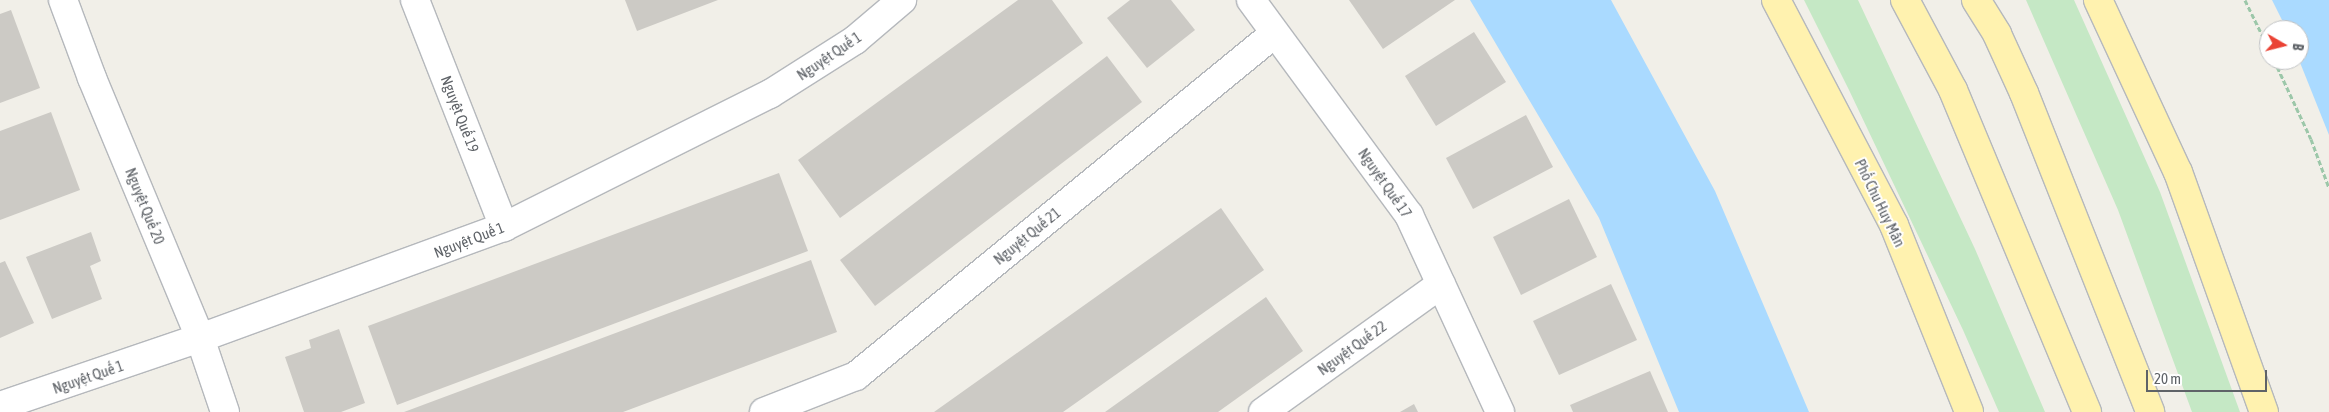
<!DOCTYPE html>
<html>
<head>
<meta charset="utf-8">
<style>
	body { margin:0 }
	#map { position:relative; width:2329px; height:412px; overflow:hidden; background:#f1efe8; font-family:"Asap Condensed",sans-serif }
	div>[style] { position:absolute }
	.green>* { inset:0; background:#c5e8c5 }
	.water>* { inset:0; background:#aadaff }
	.building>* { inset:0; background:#cccac5 }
	.path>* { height:3px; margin-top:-1.5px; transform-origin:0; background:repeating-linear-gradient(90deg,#9cc7a9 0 5px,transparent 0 7.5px) }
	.roads { filter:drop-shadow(1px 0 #b5b8bc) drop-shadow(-1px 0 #b5b8bc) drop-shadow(0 1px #b5b8bc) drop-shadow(0 -1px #b5b8bc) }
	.minor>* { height:28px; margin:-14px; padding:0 14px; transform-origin:14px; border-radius:14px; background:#fff }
	.major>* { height:28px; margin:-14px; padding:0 14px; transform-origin:14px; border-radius:14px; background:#fff2af }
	span { translate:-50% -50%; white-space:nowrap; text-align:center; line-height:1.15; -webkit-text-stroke:4px #fff; paint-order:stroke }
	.street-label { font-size:15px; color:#5f6368 }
	.north { position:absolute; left:2259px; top:20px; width:50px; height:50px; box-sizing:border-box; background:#fff; border:1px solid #bfc1c3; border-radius:50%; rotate:98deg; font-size:14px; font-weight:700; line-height:20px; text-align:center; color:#5f6368 }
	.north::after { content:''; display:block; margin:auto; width:18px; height:22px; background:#ea4335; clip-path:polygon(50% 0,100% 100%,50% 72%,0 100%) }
	.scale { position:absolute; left:2146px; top:370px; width:121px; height:22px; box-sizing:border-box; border:2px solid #5f6368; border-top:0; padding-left:6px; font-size:15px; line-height:18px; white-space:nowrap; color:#5f6368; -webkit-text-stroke:4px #fff; paint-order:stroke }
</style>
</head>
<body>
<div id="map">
	<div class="green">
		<i style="clip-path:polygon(1804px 0,1858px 0,1975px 249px,2045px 412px,1999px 412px,1963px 330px,1849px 90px)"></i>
		<i style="clip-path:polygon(2026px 0,2074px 0,2160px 192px,2240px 412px,2192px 412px,2118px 210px)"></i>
	</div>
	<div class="water">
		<i style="clip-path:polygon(1470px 0,1611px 0,1715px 191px,1809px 412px,1679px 412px,1599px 218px)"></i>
		<i style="clip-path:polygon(2272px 0,2329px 0,2329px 135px,2299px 60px,2299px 30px,2287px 30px)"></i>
	</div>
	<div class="building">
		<i style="clip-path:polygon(625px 0,718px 0,637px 31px)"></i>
		<i style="clip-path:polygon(1018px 0,1052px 0,1083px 43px,840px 218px,798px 160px)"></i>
		<i style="clip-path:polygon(1130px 0,1171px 0,1195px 30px,1147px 68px,1107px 18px)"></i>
		<i style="clip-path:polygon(1349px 0,1455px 0,1383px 49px)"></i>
		<i style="clip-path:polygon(11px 10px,40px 88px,0 103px,0 14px)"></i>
		<i style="clip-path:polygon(1474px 32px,1506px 82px,1436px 126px,1405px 76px)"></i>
		<i style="clip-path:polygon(1107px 56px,1142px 102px,875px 306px,840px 260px)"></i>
		<i style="clip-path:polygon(51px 112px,80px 190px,0 220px,0 131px)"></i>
		<i style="clip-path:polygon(1526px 115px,1553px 167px,1473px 209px,1446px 158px)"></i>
		<i style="clip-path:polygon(779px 173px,808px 251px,397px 405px,368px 326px)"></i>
		<i style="clip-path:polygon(1569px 199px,1597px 257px,1521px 295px,1493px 237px)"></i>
		<i style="clip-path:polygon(1221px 208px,1264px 270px,1063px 412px,934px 412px)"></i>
		<i style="clip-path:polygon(91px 232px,101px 261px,90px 266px,102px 299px,52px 319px,26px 257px)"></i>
		<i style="clip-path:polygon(811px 260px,837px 332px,623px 412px,404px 412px)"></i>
		<i style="clip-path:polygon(5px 261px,34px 323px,0 338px,0 263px)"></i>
		<i style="clip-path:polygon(1611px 284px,1637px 340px,1559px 375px,1533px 321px)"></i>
		<i style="clip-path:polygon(1266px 297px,1303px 351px,1218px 412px,1105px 412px)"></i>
		<i style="clip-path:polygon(339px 329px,365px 403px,341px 412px,304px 412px,285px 357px,311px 348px,309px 340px)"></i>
		<i style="clip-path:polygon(1650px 371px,1668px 412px,1573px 412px,1570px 405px)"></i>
		<i style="clip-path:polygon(1414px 404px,1418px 412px,1400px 412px)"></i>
	</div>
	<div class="path">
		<i style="left:2245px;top:0;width:55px;rotate:63.9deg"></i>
		<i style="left:2274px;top:60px;width:87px;rotate:64.9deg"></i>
		<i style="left:2311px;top:139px;width:52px;rotate:69.8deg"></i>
	</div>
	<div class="roads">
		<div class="minor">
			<i style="left:63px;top:0;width:83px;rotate:69.6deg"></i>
			<i style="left:92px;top:78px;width:282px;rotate:67.4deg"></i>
			<i style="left:200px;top:338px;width:78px;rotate:71.3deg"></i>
			<i style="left:415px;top:0;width:244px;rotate:68.6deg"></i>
			<i style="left:1251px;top:0;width:267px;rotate:53.7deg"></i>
			<i style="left:1409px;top:215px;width:217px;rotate:65.2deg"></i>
			<i style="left:0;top:406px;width:211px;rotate:-18.8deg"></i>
			<i style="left:200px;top:338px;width:324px;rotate:-20.1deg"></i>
			<i style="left:504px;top:227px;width:297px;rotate:-26.6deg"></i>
			<i style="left:770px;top:94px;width:101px;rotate:-32.4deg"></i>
			<i style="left:855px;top:40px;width:62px;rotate:-40.4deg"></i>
			<i style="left:764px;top:412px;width:99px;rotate:-21.4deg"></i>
			<i style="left:856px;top:376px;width:541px;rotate:-39.3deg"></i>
			<i style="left:1263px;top:412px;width:219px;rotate:-35.7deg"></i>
		</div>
		<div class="major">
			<i style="left:1776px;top:0;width:254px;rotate:62.3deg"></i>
			<i style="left:1894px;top:225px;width:201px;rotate:68.1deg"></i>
			<i style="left:1905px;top:0;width:102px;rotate:61.9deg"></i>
			<i style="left:1953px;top:90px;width:349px;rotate:67.4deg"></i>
			<i style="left:1976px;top:0;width:40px;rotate:58deg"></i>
			<i style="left:1997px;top:34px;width:65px;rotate:65.4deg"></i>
			<i style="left:2024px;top:93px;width:343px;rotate:68.4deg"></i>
			<i style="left:2098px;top:0;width:190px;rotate:65.1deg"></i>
			<i style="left:2178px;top:172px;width:255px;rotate:70.3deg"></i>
		</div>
	</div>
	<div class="street-label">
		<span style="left:829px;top:56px;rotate:-34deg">Nguyệt Quế 1</span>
		<span style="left:460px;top:114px;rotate:69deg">Nguyệt Quế 19</span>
		<span style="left:1385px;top:183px;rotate:55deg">Nguyệt Quế 17</span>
		<span style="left:1880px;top:203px;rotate:64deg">Phố Chu Huy Mân</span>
		<span style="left:145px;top:206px;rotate:68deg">Nguyệt Quế 20</span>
		<span style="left:1027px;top:236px;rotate:-39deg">Nguyệt Quế 21</span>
		<span style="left:469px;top:240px;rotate:-21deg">Nguyệt Quế 1</span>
		<span style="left:1352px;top:348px;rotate:-36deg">Nguyệt Quế 22</span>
		<span style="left:88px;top:377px;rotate:-19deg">Nguyệt Quế 1</span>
	</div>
	<div class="north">B</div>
	<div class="scale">20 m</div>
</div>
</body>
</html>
